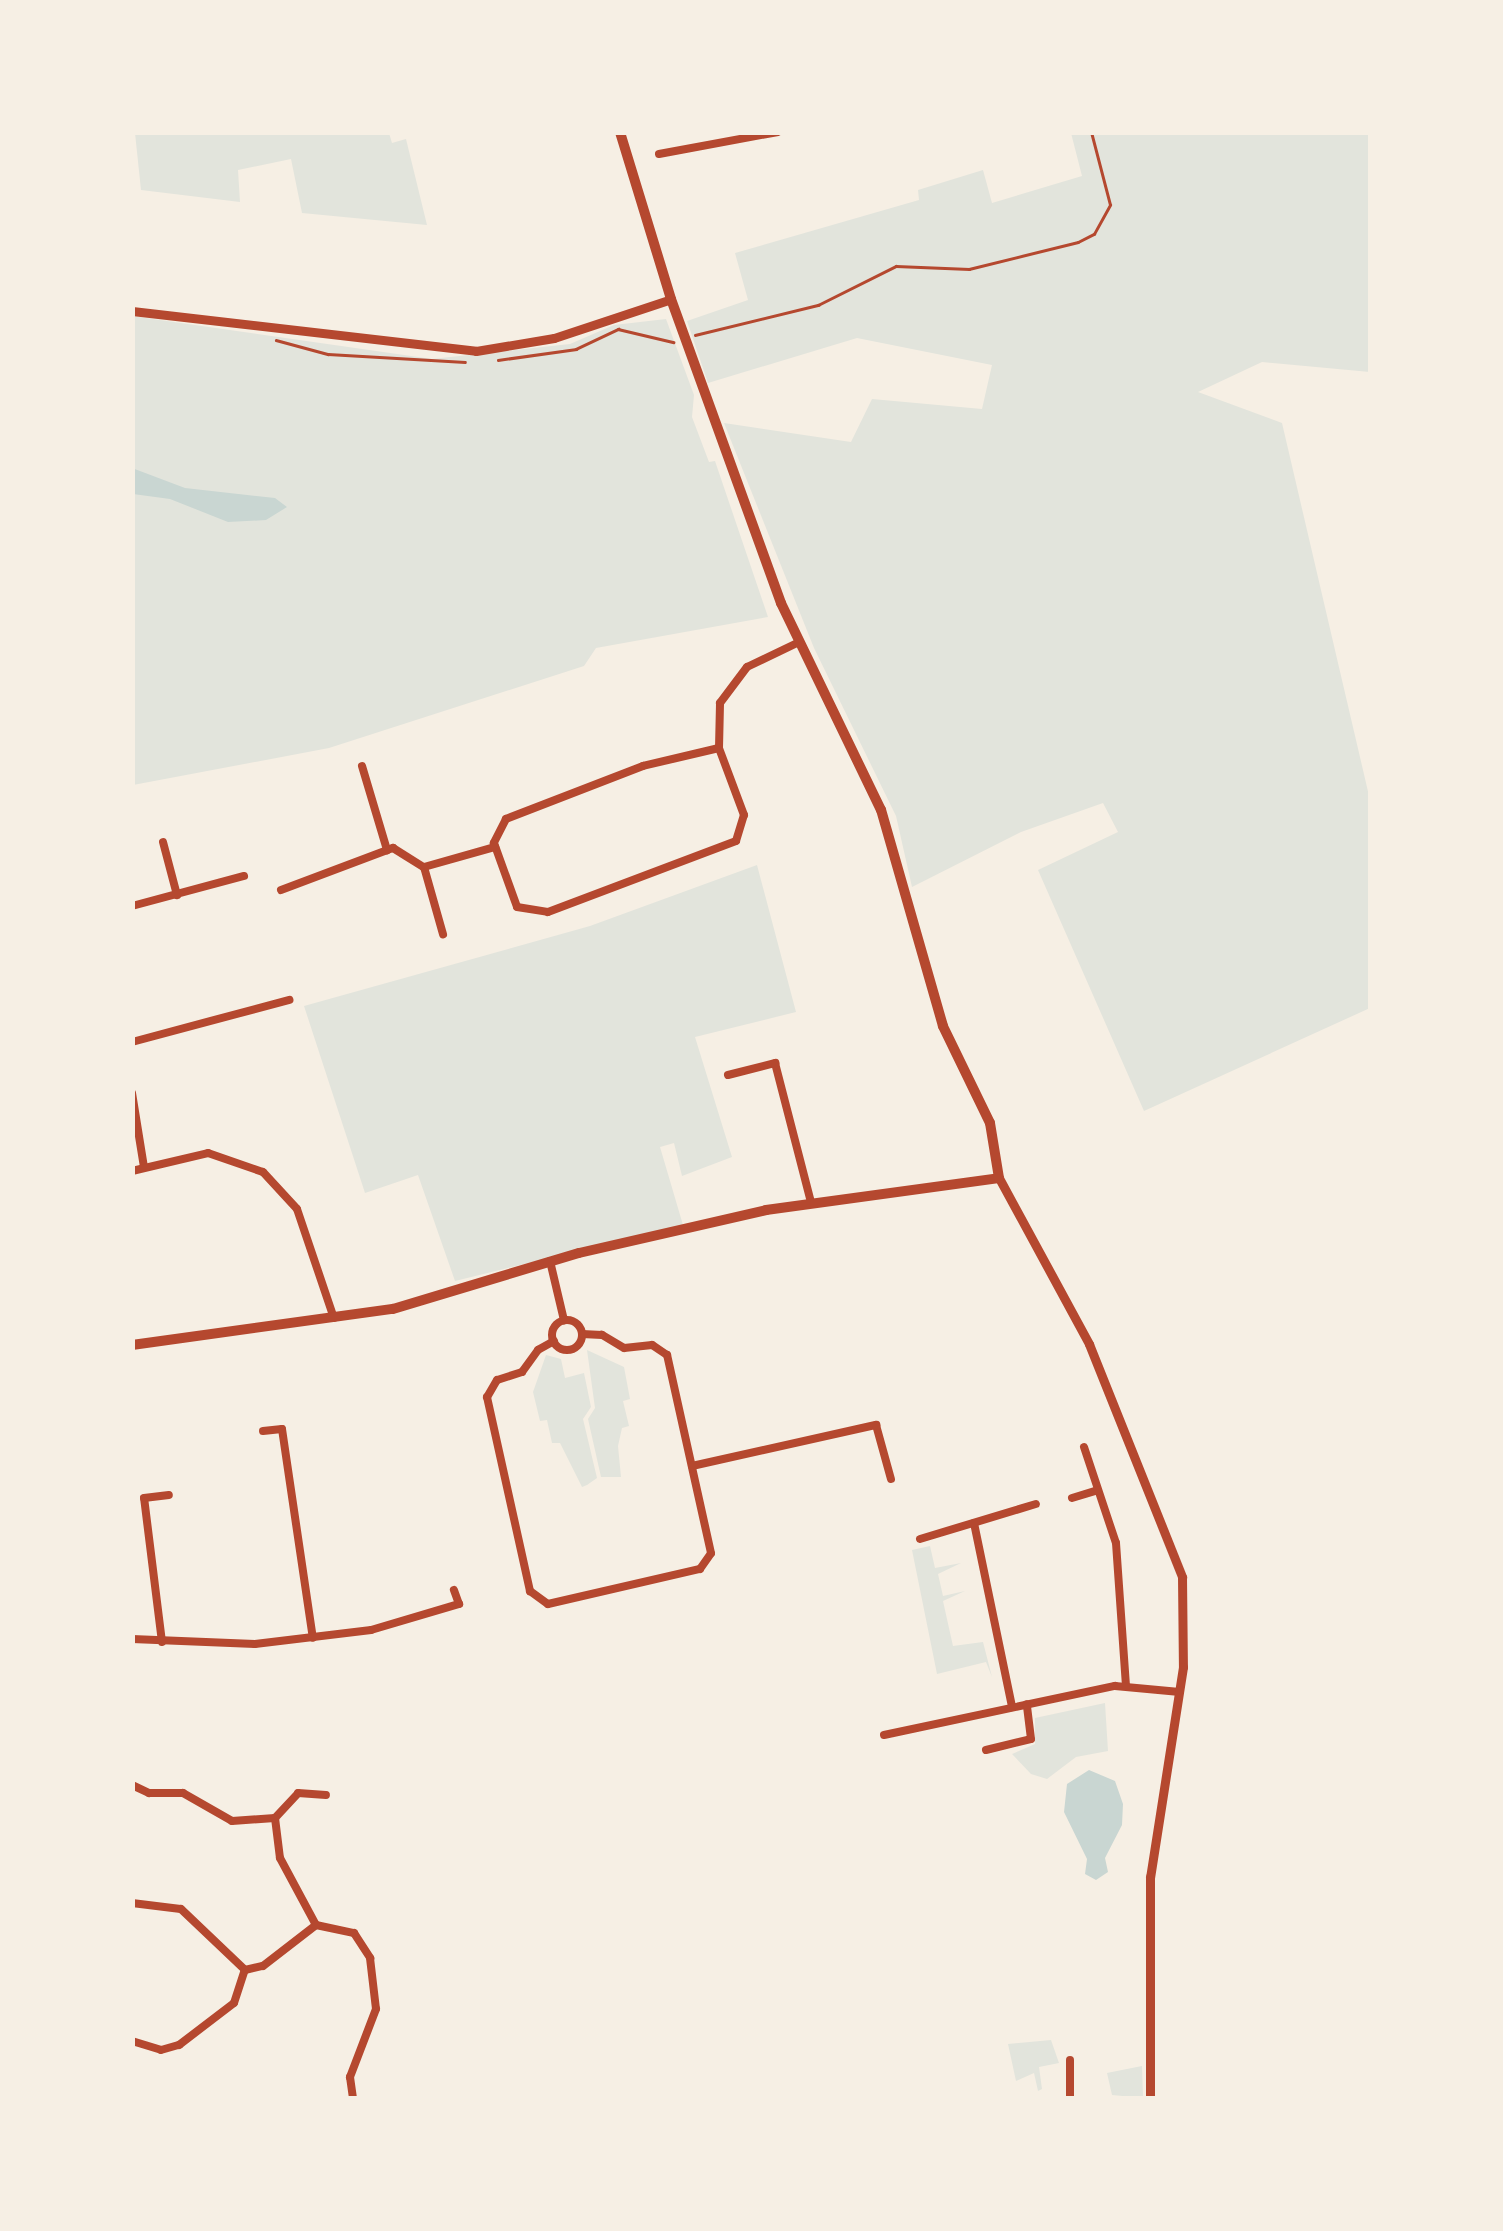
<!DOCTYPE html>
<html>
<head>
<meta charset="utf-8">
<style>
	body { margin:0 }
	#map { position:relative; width:1503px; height:2231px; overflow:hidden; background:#f6efe4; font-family:Karla,sans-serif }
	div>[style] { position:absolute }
	.green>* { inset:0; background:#e2e4dc }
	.water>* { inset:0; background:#c9d6d2 }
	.path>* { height:2.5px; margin:-1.25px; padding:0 1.25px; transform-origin:1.25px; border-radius:1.25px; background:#b5482f }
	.minor>* { height:8px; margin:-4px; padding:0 4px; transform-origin:4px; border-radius:4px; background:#b5482f }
	.minor>.ring { margin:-4px; padding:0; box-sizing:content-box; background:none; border:8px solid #b5482f; border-radius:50% }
	.tertiary>* { height:9px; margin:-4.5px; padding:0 4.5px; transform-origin:4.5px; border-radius:4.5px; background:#b5482f }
	.secondary>* { height:10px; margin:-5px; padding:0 5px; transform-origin:5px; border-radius:5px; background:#b5482f }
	span { translate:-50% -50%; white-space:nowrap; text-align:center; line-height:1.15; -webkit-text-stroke:8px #f6efe4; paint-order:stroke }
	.frame { position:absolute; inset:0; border:135px solid #f6efe4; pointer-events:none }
</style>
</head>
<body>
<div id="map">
	<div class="green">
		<i style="clip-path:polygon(135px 133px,389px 133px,392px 143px,406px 139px,427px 225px,302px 213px,291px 159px,238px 170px,240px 202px,141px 190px)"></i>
		<i style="clip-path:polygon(1071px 133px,1370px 133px,1370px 372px,1262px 362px,1198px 392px,1282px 423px,1370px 800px,1370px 1008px,1144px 1111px,1038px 870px,1118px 832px,1103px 803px,1021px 832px,912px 887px,896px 816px,814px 648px,724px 423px,851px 442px,872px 399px,982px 409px,992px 365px,857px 338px,708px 383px,687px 321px,748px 300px,735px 253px,919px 200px,918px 190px,983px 170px,992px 203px,1082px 176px)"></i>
		<i style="clip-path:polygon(132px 316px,432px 359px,570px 344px,614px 325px,666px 319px,694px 395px,692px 417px,709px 462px,715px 461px,768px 617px,596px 648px,584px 666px,329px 748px,133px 785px)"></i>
		<i style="clip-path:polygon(757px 865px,796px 1012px,695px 1037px,732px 1157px,682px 1176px,674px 1143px,660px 1147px,683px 1225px,455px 1281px,418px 1175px,365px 1193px,304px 1006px,590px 926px)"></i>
		<i style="clip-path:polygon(587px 1350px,624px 1367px,630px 1399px,623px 1401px,629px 1426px,622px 1428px,618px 1446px,621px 1477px,601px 1477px,588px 1419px,595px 1408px)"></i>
		<i style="clip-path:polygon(546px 1355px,561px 1359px,565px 1378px,584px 1373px,591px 1407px,583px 1419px,597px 1478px,587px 1485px,582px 1487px,560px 1443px,552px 1443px,547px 1420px,540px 1421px,533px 1392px)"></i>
		<i style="clip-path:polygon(930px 1546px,935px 1568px,961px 1563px,938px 1574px,943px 1596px,965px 1591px,943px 1601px,953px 1646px,983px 1642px,992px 1677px,986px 1662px,937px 1674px,912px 1550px)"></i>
		<i style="clip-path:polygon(1105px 1703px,1108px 1751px,1076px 1757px,1047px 1779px,1031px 1774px,1012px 1754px,1035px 1744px,1035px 1718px)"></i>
		<i style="clip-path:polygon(1051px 2040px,1059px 2063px,1039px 2067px,1042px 2089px,1038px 2091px,1034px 2073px,1016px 2081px,1008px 2044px)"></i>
		<i style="clip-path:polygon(1142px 2066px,1143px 2098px,1112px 2095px,1107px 2073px)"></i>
	</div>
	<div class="water">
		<i style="clip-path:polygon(132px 468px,185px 488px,275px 498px,287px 507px,266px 520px,228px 522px,170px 499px,133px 494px)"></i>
		<i style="clip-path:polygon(1089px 1770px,1115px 1781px,1123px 1804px,1122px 1825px,1105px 1858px,1108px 1872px,1096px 1880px,1085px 1874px,1087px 1859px,1064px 1812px,1067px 1784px)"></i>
	</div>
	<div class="path">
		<i style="left:695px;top:335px;width:127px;rotate:-13.7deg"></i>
		<i style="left:818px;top:305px;width:87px;rotate:-26.6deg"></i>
		<i style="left:896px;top:266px;width:73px;rotate:2.4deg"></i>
		<i style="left:969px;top:269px;width:112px;rotate:-13.9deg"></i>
		<i style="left:1078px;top:242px;width:18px;rotate:-27deg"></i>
		<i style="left:1094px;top:234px;width:33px;rotate:-61deg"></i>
		<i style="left:1110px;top:205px;width:75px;rotate:-104.6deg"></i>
		<i style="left:276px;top:340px;width:54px;rotate:15.1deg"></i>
		<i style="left:328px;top:354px;width:137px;rotate:3.3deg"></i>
		<i style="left:498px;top:360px;width:79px;rotate:-8deg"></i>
		<i style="left:576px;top:349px;width:47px;rotate:-25.5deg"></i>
		<i style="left:618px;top:329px;width:57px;rotate:13.3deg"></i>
	</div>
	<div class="minor">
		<i style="left:659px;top:154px;width:121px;rotate:-10.5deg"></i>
		<i style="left:719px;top:748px;width:78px;rotate:166.7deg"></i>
		<i style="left:643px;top:766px;width:147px;rotate:158.9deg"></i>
		<i style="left:506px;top:819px;width:27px;rotate:117deg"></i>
		<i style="left:494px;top:843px;width:68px;rotate:70.2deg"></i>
		<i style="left:517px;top:907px;width:31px;rotate:9deg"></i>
		<i style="left:548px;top:912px;width:201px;rotate:-20.7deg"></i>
		<i style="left:736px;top:841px;width:27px;rotate:-73deg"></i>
		<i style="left:744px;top:815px;width:72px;rotate:-110.5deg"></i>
		<i style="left:719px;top:748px;width:45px;rotate:-88.7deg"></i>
		<i style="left:720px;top:703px;width:45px;rotate:-53.1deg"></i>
		<i style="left:747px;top:667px;width:55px;rotate:-25.6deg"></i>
		<i style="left:362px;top:766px;width:88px;rotate:73.4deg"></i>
		<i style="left:163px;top:842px;width:55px;rotate:75.2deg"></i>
		<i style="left:424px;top:867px;width:70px;rotate:74.2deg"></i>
		<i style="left:281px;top:890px;width:120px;rotate:-20.6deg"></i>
		<i style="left:393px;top:848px;width:36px;rotate:32deg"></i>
		<i style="left:424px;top:867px;width:74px;rotate:-15.7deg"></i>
		<i style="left:132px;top:906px;width:116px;rotate:-15deg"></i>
		<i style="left:132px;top:1042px;width:163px;rotate:-15deg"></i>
		<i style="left:728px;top:1075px;width:49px;rotate:-14.3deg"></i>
		<i style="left:775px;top:1063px;width:144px;rotate:75.5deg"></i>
		<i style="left:132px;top:1093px;width:75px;rotate:80.8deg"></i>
		<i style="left:132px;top:1171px;width:78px;rotate:-13.3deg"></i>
		<i style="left:208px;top:1153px;width:58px;rotate:19.1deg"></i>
		<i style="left:263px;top:1172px;width:50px;rotate:47.4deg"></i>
		<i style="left:297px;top:1209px;width:115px;rotate:71.3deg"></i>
		<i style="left:550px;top:1261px;width:61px;rotate:76.7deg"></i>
		<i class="ring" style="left:552px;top:1320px;width:22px;height:22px"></i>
		<i style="left:554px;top:1341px;width:18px;rotate:151deg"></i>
		<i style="left:538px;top:1350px;width:27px;rotate:126deg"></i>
		<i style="left:522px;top:1372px;width:26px;rotate:162deg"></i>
		<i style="left:497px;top:1380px;width:20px;rotate:120deg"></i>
		<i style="left:487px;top:1397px;width:199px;rotate:77.5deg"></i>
		<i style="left:530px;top:1591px;width:22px;rotate:36deg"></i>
		<i style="left:548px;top:1604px;width:156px;rotate:-13deg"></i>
		<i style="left:700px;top:1569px;width:19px;rotate:-55deg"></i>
		<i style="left:711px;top:1553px;width:203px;rotate:-102.5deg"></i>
		<i style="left:667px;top:1355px;width:18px;rotate:-146deg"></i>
		<i style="left:652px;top:1345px;width:28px;rotate:174deg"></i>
		<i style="left:624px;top:1348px;width:26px;rotate:-149deg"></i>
		<i style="left:602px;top:1335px;width:20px;rotate:-177deg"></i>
		<i style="left:263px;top:1431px;width:19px;rotate:-6deg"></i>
		<i style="left:282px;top:1429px;width:211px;rotate:81.6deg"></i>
		<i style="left:1084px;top:1447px;width:101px;rotate:71.6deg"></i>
		<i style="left:1116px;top:1543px;width:142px;rotate:86deg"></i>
		<i style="left:692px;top:1466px;width:189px;rotate:-12.6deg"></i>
		<i style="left:876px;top:1425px;width:56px;rotate:74.5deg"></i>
		<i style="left:1072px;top:1498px;width:27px;rotate:-17deg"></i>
		<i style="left:974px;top:1523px;width:188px;rotate:78.3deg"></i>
		<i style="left:920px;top:1539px;width:121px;rotate:-16.8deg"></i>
		<i style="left:132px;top:1639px;width:123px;rotate:2.3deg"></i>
		<i style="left:255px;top:1644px;width:117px;rotate:-6.9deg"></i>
		<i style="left:371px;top:1630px;width:92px;rotate:-16.5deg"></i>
		<i style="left:459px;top:1604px;width:15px;rotate:-110deg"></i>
		<i style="left:162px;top:1642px;width:145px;rotate:-97.1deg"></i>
		<i style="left:144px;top:1498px;width:25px;rotate:-7deg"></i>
		<i style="left:884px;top:1735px;width:236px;rotate:-12deg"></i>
		<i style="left:1115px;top:1686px;width:65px;rotate:5.3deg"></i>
		<i style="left:986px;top:1750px;width:46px;rotate:-13.7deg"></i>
		<i style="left:1031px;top:1739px;width:35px;rotate:-97deg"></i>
		<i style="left:132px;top:1785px;width:19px;rotate:25deg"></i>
		<i style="left:149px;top:1793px;width:34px"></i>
		<i style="left:183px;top:1793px;width:56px;rotate:29.7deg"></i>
		<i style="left:232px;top:1821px;width:43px;rotate:-4deg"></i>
		<i style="left:275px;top:1818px;width:40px;rotate:82.9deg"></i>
		<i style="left:280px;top:1858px;width:76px;rotate:61.8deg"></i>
		<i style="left:275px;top:1818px;width:34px;rotate:-47deg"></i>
		<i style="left:298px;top:1793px;width:28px;rotate:4deg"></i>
		<i style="left:132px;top:1903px;width:49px;rotate:7deg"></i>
		<i style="left:181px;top:1909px;width:88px;rotate:43.6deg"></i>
		<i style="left:245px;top:1970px;width:18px;rotate:-13deg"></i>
		<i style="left:263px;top:1966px;width:67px;rotate:-37.7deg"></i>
		<i style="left:316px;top:1925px;width:39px;rotate:12deg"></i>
		<i style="left:354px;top:1933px;width:30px;rotate:57deg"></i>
		<i style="left:370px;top:1958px;width:51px;rotate:83.3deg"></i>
		<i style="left:376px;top:2009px;width:73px;rotate:110.9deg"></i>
		<i style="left:350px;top:2077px;width:21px;rotate:82deg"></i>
		<i style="left:132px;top:2041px;width:30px;rotate:17deg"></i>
		<i style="left:161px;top:2050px;width:19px;rotate:-16deg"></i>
		<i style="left:179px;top:2045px;width:69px;rotate:-37.4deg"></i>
		<i style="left:234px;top:2003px;width:35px;rotate:-72deg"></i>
		<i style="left:1070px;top:2098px;width:38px;rotate:-90deg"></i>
	</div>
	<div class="tertiary">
		<i style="left:132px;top:311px;width:346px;rotate:6.6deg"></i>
		<i style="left:476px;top:351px;width:79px;rotate:-9.5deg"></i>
		<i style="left:554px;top:338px;width:123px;rotate:-18.4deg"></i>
		<i style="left:999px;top:1178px;width:189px;rotate:61.5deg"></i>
		<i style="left:1089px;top:1344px;width:251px;rotate:68.2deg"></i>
		<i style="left:1182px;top:1577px;width:90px;rotate:89.4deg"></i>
		<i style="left:1183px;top:1667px;width:213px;rotate:98.9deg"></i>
		<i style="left:1150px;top:1877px;width:221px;rotate:90deg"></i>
	</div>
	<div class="secondary">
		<i style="left:132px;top:1345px;width:263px;rotate:-7.9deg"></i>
		<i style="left:393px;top:1309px;width:194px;rotate:-16.8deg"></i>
		<i style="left:579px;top:1253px;width:192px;rotate:-12.9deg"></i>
		<i style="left:766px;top:1210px;width:235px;rotate:-7.8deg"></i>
		<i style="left:999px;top:1178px;width:56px;rotate:-99.3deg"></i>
		<i style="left:990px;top:1123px;width:108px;rotate:-115.9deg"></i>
		<i style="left:943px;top:1026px;width:225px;rotate:-106deg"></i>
		<i style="left:881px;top:810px;width:230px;rotate:-115.8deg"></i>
		<i style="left:781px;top:603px;width:323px;rotate:-109.9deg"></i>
		<i style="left:671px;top:299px;width:175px;rotate:-107deg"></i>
	</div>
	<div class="frame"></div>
</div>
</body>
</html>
